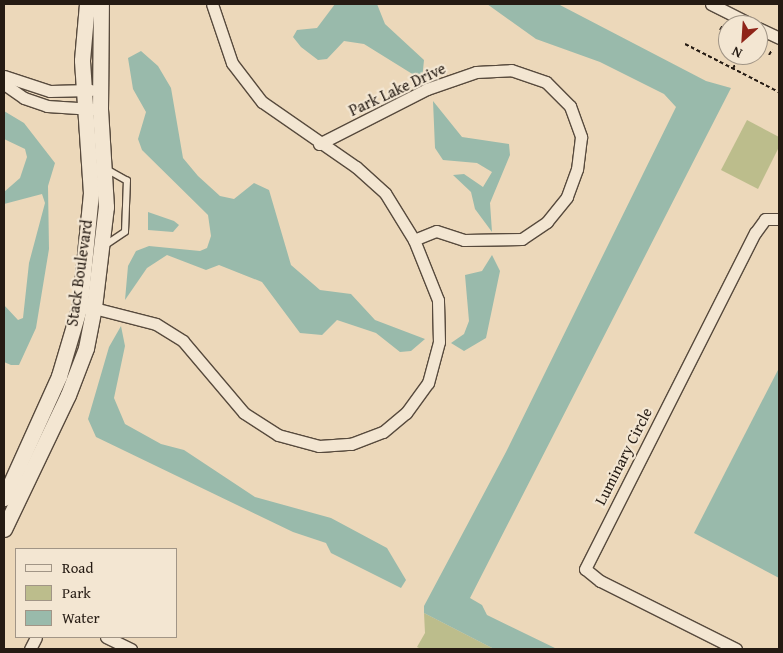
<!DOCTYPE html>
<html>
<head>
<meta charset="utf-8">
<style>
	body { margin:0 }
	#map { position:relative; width:783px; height:653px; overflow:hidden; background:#ecd8ba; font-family:"Gentium Book Plus",serif }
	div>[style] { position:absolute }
	.green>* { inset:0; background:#bcbd8c }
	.water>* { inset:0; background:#99baab }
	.path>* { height:2px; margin-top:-1px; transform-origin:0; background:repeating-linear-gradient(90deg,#251b13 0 4px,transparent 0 6.5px) }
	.roads { filter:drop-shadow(1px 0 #574a3d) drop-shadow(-1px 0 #574a3d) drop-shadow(0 1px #574a3d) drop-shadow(0 -1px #574a3d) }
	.lane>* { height:5.5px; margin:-2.75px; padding:0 2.75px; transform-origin:2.75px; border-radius:2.75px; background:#f3e6d2 }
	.street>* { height:11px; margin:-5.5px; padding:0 5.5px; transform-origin:5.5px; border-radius:5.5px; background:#f3e6d2 }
	.secondary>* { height:15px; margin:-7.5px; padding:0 7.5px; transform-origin:7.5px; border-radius:7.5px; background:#f3e6d2 }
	span { translate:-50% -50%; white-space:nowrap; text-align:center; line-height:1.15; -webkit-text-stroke:4.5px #f3e6d2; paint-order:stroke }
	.street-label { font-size:16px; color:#251b13 }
	.frame { position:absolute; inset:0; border:5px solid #251b13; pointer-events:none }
	.legend { position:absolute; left:15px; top:548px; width:162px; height:90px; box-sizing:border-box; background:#f3e6d2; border:1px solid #a19586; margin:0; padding:6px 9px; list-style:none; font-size:15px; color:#251b13 }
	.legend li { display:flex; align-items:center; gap:10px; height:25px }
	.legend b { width:25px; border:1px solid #a19586 }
	.north { position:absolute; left:718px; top:15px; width:50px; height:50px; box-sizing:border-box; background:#f3e6d2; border:1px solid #a19586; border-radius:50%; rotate:206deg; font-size:14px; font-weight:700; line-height:20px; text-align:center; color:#251b13 }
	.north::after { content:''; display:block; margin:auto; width:18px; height:22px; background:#8f2418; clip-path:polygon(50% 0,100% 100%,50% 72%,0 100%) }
</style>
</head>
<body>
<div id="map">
	<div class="green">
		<i style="clip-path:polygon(747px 120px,779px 137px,779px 147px,758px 189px,721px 170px)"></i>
		<i style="clip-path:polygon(424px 613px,494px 649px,421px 649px,417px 647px,425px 633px)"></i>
	</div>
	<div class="water">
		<i style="clip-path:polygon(335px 4px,377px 4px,385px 24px,424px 60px,422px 80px,364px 44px,344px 41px,327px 59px,318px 60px,301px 47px,293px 37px,297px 30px,317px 28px)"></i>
		<i style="clip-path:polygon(487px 4px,558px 4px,706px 81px,731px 88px,470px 598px,482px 605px,487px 615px,557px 649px,494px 649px,424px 613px,424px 606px,506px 452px,676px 107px,664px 94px,600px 62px,536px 39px)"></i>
		<i style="clip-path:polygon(141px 51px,158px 66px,171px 88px,183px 158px,198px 176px,220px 196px,234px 199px,254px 183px,269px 190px,291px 265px,320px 290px,351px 294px,375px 320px,425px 339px,411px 351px,400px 352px,376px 333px,337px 320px,322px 335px,300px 333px,262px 282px,219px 265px,206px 270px,167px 255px,147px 268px,125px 300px,128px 266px,136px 251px,149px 246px,200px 251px,207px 248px,211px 236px,208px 215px,142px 150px,138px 139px,146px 112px,133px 89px,128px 58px)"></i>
		<i style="clip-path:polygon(433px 101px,462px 137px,509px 144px,510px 155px,490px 203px,492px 232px,475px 209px,471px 192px,453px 175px,464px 174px,483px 187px,492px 172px,477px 163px,443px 160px,435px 148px)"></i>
		<i style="clip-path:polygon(4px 111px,24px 123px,55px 163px,48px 186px,49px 249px,36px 328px,19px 365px,11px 365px,4px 362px,4px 305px,18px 320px,23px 318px,29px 263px,45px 203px,42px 194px,4px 204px,4px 192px,20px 178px,27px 157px,25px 149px,4px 139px)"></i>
		<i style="clip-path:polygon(148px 212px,174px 221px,179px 225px,173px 232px,148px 230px)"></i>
		<i style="clip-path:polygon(492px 255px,500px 271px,486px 338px,464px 351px,451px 343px,464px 334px,469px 321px,465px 275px,482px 271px)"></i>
		<i style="clip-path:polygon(121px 326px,125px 346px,114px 398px,125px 424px,161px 444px,184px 450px,255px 497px,331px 518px,387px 548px,406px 580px,401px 588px,331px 553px,326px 543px,293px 532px,96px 437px,88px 419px,109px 347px)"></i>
		<i style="clip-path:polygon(779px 368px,779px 578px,694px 533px)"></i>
	</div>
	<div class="path">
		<i style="left:720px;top:30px;width:6px;rotate:-59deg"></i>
		<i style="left:685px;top:44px;width:106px;rotate:27.1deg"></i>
		<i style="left:769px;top:55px;width:6px;rotate:-59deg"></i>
		<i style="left:733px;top:69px;width:15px;rotate:-67deg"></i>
	</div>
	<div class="roads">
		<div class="lane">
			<i style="left:104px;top:246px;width:25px;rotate:-34deg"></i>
			<i style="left:125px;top:232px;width:51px;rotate:-87.8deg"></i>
			<i style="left:127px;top:181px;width:26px;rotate:-151deg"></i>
		</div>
		<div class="street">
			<i style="left:711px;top:4px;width:47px;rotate:26.6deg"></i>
			<i style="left:758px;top:28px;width:23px;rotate:25deg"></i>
			<i style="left:4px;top:76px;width:48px;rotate:18.1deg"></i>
			<i style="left:50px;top:91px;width:41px;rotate:-1.4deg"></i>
			<i style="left:4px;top:84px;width:24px;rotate:35deg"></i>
			<i style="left:24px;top:98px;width:24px;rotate:19deg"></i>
			<i style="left:47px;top:106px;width:46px;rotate:3.7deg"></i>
			<i style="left:319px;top:144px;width:121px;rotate:-27deg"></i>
			<i style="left:427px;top:89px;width:52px;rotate:-19.1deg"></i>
			<i style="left:476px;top:72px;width:35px;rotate:-3deg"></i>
			<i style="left:511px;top:70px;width:37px;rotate:19deg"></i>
			<i style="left:546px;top:82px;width:34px;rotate:45deg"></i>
			<i style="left:570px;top:106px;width:33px;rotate:70deg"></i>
			<i style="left:581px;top:137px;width:32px;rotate:97deg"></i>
			<i style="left:577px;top:169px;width:30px;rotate:110deg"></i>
			<i style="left:567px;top:197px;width:32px;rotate:129deg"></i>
			<i style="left:547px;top:222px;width:30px;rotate:146deg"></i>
			<i style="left:522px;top:239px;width:58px;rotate:179deg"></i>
			<i style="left:464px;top:240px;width:29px;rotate:-162deg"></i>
			<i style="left:436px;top:231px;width:24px;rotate:158deg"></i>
			<i style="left:86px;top:306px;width:72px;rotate:14.4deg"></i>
			<i style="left:156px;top:324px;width:32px;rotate:32deg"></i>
			<i style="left:183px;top:341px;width:94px;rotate:49.7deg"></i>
			<i style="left:244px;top:413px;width:40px;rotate:32.9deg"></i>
			<i style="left:278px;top:435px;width:42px;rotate:15deg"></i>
			<i style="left:319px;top:446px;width:32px;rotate:-4deg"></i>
			<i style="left:351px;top:444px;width:34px;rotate:-21deg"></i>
			<i style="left:383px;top:432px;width:30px;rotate:-40deg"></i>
			<i style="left:406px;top:413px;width:37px;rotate:-54deg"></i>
			<i style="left:428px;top:383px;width:42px;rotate:-75deg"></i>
			<i style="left:439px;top:342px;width:42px;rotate:-91.4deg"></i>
			<i style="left:438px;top:300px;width:65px;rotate:-111.8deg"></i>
			<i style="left:414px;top:240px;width:55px;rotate:-121.7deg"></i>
			<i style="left:385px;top:193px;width:39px;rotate:-138deg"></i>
			<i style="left:356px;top:167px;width:114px;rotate:-145.3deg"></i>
			<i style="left:262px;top:102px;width:49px;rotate:-127.6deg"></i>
			<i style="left:232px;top:63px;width:62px;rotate:-108.7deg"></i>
			<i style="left:106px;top:637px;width:28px;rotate:26deg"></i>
			<i style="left:30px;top:649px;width:13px;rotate:-63deg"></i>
			<i style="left:736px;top:649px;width:152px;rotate:-153.4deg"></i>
			<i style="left:600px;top:581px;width:19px;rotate:-141deg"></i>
			<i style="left:585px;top:569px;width:377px;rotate:-63.2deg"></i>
			<i style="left:755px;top:233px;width:17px;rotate:-54deg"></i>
			<i style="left:765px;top:219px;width:14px"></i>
		</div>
		<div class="secondary">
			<i style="left:4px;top:498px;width:134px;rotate:-65.7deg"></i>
			<i style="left:59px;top:376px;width:74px;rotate:-73.5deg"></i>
			<i style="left:80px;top:305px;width:113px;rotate:-84.4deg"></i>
			<i style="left:91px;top:193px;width:133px;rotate:-93.9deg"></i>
			<i style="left:82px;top:60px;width:56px;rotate:-84.9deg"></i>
			<i style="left:4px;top:529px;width:148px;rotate:-64.5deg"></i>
			<i style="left:68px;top:395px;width:50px;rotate:-69deg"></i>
			<i style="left:86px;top:348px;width:42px;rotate:-79deg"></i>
			<i style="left:94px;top:307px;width:101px;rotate:-83.2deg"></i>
			<i style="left:106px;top:207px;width:98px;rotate:-93.5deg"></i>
			<i style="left:100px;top:109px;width:105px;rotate:-89.5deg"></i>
		</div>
	</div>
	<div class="street-label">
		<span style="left:397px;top:89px;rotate:-25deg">Park Lake Drive</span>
		<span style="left:79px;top:273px;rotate:-82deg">Stack Boulevard</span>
		<span style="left:623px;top:456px;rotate:-63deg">Luminary Circle</span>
	</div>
	<div class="frame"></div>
	<ul class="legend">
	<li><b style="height:6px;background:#f3e6d2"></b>Road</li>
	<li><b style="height:14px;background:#bcbd8c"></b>Park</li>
	<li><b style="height:14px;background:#99baab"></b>Water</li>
	</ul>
	<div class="north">N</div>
</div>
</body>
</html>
